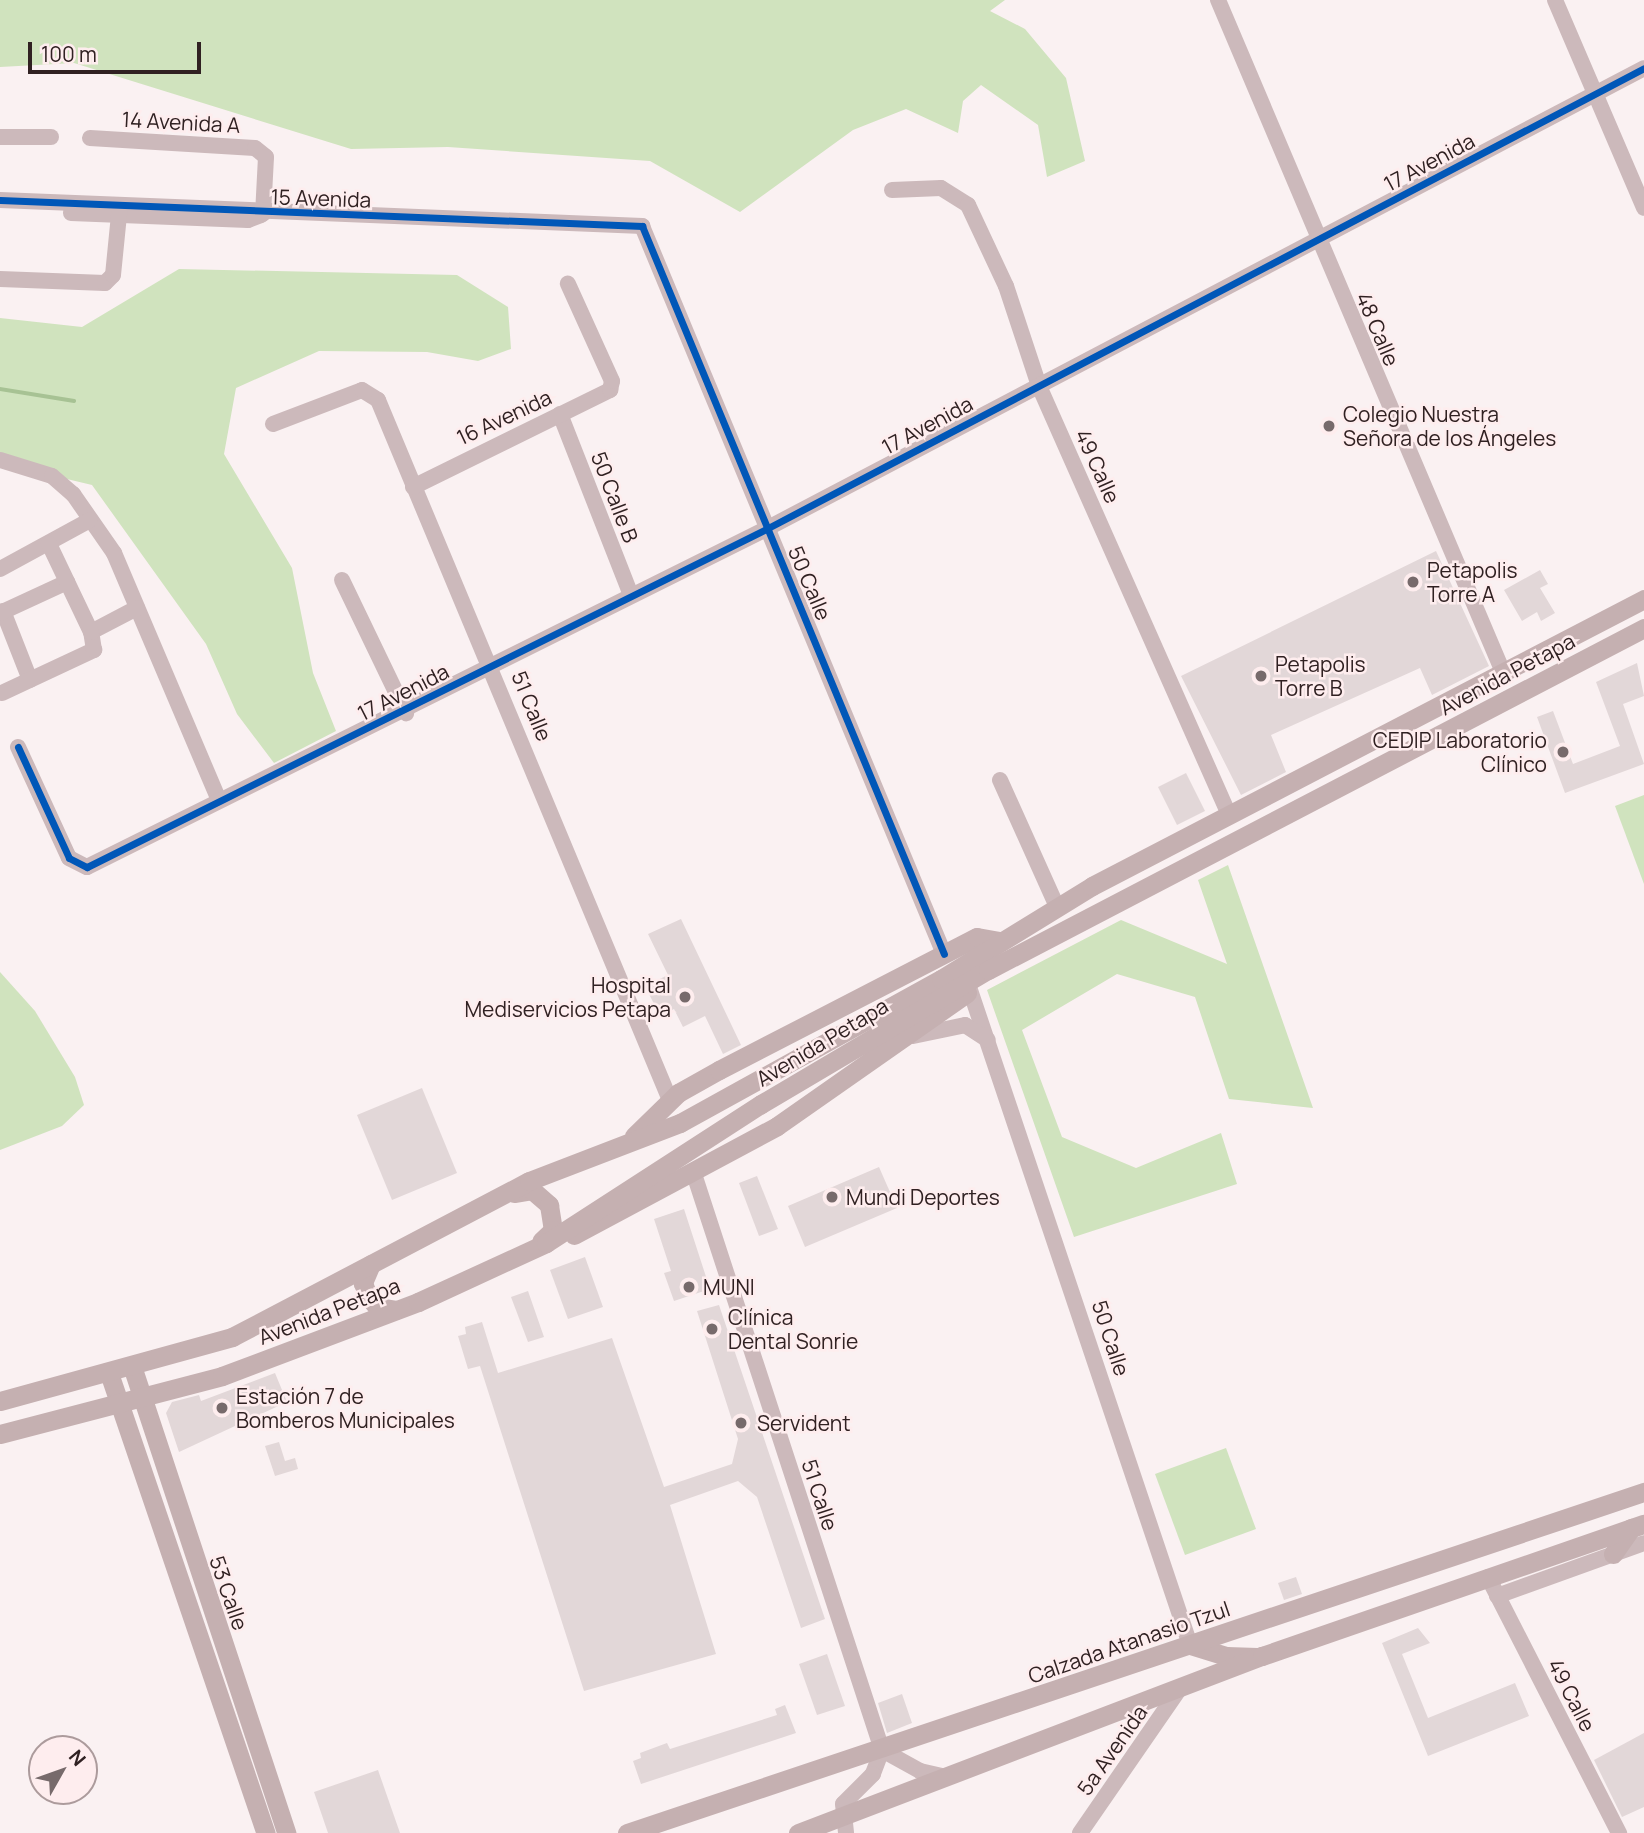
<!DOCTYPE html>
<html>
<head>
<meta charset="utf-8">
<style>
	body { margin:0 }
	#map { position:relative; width:1644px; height:1833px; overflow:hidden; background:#faf1f2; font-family:Manrope,sans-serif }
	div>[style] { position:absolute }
	.green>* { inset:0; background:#d0e3be }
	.stream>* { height:3.5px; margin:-1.75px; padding:0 1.75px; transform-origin:1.75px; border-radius:1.75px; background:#a7c294 }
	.building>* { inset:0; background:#e2d7d8 }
	.minor>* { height:16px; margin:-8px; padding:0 8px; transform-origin:8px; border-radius:8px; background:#ccb9bb }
	.major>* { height:19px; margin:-9.5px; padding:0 9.5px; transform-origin:9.5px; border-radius:9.5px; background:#c5b0b1 }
	.cycleway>* { height:7px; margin:-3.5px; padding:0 3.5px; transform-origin:3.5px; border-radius:3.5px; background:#0057b8 }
	.dots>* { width:19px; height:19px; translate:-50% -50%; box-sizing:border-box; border:4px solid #feedee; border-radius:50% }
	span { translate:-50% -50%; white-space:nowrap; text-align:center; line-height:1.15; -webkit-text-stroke:5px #feedee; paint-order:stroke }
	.street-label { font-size:21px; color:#302122 }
	.poi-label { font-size:21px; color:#302122 }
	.left { translate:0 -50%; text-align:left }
	.right { translate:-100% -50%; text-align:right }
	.north { position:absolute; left:28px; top:1735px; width:70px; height:70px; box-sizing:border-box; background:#feedee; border:2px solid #ac9b9c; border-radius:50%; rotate:50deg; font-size:19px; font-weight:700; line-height:28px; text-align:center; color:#302122 }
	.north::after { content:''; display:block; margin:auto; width:24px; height:32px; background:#776a6b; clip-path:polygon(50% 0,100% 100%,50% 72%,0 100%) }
	.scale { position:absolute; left:28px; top:42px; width:173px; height:32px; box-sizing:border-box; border:4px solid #302122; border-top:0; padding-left:9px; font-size:21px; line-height:24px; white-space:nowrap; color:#302122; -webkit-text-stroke:5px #feedee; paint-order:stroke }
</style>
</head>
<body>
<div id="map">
	<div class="green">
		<i style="clip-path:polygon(0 0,1005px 0,990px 11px,1025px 29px,1066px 78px,1085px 161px,1047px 177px,1038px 125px,981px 85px,963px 101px,958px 133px,906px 109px,853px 130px,740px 212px,650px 161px,448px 147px,351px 149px,74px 63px,0 67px)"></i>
		<i style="clip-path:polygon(179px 269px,457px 275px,508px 307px,511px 349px,478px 361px,427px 352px,319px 351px,236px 388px,224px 454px,292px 568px,313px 673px,336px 731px,274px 763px,237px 714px,206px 644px,92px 485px,0 463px,0 318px,82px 327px)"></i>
		<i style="clip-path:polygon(1644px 795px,1644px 884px,1615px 806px)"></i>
		<i style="clip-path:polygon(1228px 865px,1313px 1108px,1229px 1099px,1195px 997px,1117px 974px,1022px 1030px,1062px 1137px,1136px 1168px,1221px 1133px,1237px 1184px,1074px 1237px,987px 990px,1121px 920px,1227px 964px,1198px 880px)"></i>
		<i style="clip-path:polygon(0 972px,35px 1011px,75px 1077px,84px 1105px,62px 1126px,0 1150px)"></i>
		<i style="clip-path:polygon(1226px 1448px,1256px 1529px,1185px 1555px,1155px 1474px)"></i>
	</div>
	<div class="stream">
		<i style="left:0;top:389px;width:75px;rotate:9.2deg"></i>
	</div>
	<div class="building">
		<i style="clip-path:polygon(1436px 551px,1489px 666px,1432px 695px,1420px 668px,1271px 735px,1286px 772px,1241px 795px,1181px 676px)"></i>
		<i style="clip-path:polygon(1540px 570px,1548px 584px,1540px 588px,1555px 613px,1541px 621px,1537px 612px,1522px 621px,1504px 590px)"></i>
		<i style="clip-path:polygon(1637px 663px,1644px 696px,1623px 704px,1644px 764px,1565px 793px,1537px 717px,1553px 711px,1573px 764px,1620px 746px,1596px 682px)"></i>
		<i style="clip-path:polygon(1186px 773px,1205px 811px,1177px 825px,1158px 787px)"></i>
		<i style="clip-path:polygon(681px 919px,741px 1045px,723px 1054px,705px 1016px,683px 1027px,674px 1009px,660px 1016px,645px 986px,668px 975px,648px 934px)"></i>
		<i style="clip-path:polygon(422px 1088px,457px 1173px,392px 1200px,357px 1115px)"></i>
		<i style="clip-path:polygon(879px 1167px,897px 1208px,805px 1247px,788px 1206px)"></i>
		<i style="clip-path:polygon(757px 1176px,778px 1229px,759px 1236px,739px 1183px)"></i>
		<i style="clip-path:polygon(684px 1209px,710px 1289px,674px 1301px,664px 1273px,671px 1271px,654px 1219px)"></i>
		<i style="clip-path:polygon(585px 1257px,603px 1307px,568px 1319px,550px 1270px)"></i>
		<i style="clip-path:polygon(528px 1291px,544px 1337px,528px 1342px,511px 1297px)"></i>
		<i style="clip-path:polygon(719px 1305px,825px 1619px,801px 1628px,757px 1497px,738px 1481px,670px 1505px,716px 1654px,584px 1691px,480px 1366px,468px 1369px,458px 1336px,466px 1334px,465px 1327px,482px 1322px,498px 1373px,612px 1338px,664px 1487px,732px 1464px,738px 1439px,697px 1311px)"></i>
		<i style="clip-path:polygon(275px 1373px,287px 1402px,179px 1452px,166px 1413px,172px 1402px,199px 1395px,201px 1401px)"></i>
		<i style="clip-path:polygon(279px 1442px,285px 1461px,295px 1458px,298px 1469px,275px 1476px,265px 1446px)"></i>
		<i style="clip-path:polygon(1296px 1577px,1302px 1594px,1284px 1600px,1278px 1583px)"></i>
		<i style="clip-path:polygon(1418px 1628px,1430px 1643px,1402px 1654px,1428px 1718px,1515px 1683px,1529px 1716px,1428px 1756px,1382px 1643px)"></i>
		<i style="clip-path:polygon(827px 1654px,845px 1706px,817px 1715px,799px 1664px)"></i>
		<i style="clip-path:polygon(902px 1694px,912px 1723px,887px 1733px,878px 1703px)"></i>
		<i style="clip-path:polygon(785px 1705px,796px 1733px,641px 1784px,633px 1761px,641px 1758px,640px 1753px,667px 1743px,670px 1749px,777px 1715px,775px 1709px)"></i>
		<i style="clip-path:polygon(1644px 1733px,1644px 1807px,1622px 1817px,1594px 1760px)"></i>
		<i style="clip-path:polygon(378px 1770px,400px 1833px,328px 1833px,314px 1792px)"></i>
	</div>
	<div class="minor">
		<i style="left:1218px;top:0;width:730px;rotate:67.02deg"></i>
		<i style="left:1555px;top:0;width:226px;rotate:66.8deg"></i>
		<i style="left:0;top:137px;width:51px"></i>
		<i style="left:90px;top:138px;width:165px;rotate:3.5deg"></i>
		<i style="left:255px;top:148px;width:14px;rotate:39deg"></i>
		<i style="left:266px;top:157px;width:57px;rotate:93deg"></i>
		<i style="left:892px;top:190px;width:49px;rotate:-2.3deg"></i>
		<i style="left:941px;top:188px;width:32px;rotate:32deg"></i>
		<i style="left:968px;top:205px;width:89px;rotate:64.9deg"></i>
		<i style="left:1006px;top:286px;width:105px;rotate:71.7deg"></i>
		<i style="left:1039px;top:386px;width:468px;rotate:66.1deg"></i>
		<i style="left:0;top:200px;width:643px;rotate:2.32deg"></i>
		<i style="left:642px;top:226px;width:788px;rotate:67.47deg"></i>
		<i style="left:71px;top:213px;width:177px;rotate:2.3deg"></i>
		<i style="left:248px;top:220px;width:14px;rotate:-21deg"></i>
		<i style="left:0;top:279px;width:105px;rotate:2.2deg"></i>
		<i style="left:105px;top:283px;width:11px;rotate:-45deg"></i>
		<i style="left:113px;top:275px;width:70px;rotate:-84.3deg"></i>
		<i style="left:560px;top:414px;width:194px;rotate:68.6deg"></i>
		<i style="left:273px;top:424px;width:95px;rotate:-20.9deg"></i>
		<i style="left:362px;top:390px;width:19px;rotate:32deg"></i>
		<i style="left:378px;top:400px;width:758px;rotate:67.36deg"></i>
		<i style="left:0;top:460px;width:54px;rotate:17.1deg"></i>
		<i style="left:52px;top:476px;width:28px;rotate:41deg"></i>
		<i style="left:73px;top:494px;width:72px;rotate:55.2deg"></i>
		<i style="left:114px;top:553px;width:268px;rotate:67deg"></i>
		<i style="left:413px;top:487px;width:220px;rotate:-26.2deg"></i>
		<i style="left:610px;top:390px;width:9px;rotate:-77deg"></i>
		<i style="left:612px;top:381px;width:107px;rotate:-114.4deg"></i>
		<i style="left:0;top:569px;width:102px;rotate:-28.6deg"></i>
		<i style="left:342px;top:580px;width:148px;rotate:64.3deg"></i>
		<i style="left:3px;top:611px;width:74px;rotate:68.6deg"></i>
		<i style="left:0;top:613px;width:74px;rotate:-24.8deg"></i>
		<i style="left:91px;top:632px;width:52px;rotate:-27.6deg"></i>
		<i style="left:2px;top:693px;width:102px;rotate:-25.1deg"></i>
		<i style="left:94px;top:650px;width:18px;rotate:-99deg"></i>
		<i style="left:91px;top:632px;width:98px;rotate:-115.5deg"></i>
		<i style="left:18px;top:747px;width:122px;rotate:65.3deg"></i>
		<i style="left:69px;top:858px;width:20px;rotate:27deg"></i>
		<i style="left:87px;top:867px;width:761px;rotate:-26.46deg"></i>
		<i style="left:768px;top:528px;width:989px;rotate:-27.7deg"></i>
		<i style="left:1000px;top:780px;width:139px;rotate:65.8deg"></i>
		<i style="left:970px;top:990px;width:691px;rotate:71.43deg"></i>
		<i style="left:913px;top:1036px;width:53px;rotate:-11.9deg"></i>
		<i style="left:965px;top:1025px;width:27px;rotate:33deg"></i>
		<i style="left:694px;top:1174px;width:606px;rotate:71.92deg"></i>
		<i style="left:882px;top:1750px;width:26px;rotate:111deg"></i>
		<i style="left:873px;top:1774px;width:42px;rotate:135deg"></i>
		<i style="left:843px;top:1804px;width:29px;rotate:84deg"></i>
		<i style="left:1488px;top:1577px;width:288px;rotate:62.9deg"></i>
		<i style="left:1497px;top:1596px;width:156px;rotate:-19.8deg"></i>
		<i style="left:882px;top:1750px;width:43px;rotate:28.9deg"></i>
		<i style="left:920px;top:1771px;width:27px;rotate:13deg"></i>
		<i style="left:1080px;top:1833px;width:173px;rotate:-55.4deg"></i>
	</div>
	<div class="major">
		<i style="left:634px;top:1136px;width:62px;rotate:-44.3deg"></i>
		<i style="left:678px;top:1093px;width:47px;rotate:-29.3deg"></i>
		<i style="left:719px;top:1070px;width:290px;rotate:-27.3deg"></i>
		<i style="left:977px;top:937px;width:23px;rotate:10deg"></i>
		<i style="left:514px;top:1193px;width:18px;rotate:-9deg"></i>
		<i style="left:532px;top:1190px;width:23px;rotate:41deg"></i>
		<i style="left:549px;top:1205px;width:25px;rotate:81deg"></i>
		<i style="left:553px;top:1230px;width:16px;rotate:137deg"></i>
		<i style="left:574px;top:1235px;width:230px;rotate:-28.2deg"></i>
		<i style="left:777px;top:1126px;width:232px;rotate:-35deg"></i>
		<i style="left:371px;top:1264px;width:21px;rotate:113deg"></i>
		<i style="left:363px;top:1283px;width:14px;rotate:69deg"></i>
		<i style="left:368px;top:1296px;width:14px;rotate:51deg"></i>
		<i style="left:377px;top:1307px;width:19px;rotate:9deg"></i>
		<i style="left:132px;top:1366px;width:492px;rotate:71.7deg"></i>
		<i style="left:109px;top:1373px;width:486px;rotate:71.2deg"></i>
		<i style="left:0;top:1401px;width:241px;rotate:-15.4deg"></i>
		<i style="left:232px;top:1337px;width:335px;rotate:-27.7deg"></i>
		<i style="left:529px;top:1181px;width:162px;rotate:-21deg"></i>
		<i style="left:680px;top:1123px;width:298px;rotate:-28.9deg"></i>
		<i style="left:941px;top:979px;width:177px;rotate:-31.6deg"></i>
		<i style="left:1092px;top:886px;width:622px;rotate:-27.47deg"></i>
		<i style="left:0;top:1434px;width:229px;rotate:-14.6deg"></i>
		<i style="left:222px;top:1376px;width:210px;rotate:-20.7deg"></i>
		<i style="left:418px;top:1302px;width:141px;rotate:-24.7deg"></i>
		<i style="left:546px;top:1243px;width:256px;rotate:-32.9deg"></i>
		<i style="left:761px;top:1104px;width:264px;rotate:-30.6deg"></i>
		<i style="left:988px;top:970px;width:740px;rotate:-27.53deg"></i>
		<i style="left:1613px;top:1554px;width:32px;rotate:-55deg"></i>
		<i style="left:1190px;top:1645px;width:38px;rotate:17deg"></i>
		<i style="left:1226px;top:1656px;width:31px;rotate:2deg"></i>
		<i style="left:627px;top:1833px;width:1073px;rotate:-18.54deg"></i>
		<i style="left:798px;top:1833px;width:497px;rotate:-20.9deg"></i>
		<i style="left:1262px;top:1656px;width:404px;rotate:-19.1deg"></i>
	</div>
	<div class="cycleway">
		<i style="left:0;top:200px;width:643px;rotate:2.32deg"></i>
		<i style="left:642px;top:226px;width:788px;rotate:67.47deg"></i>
		<i style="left:18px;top:747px;width:122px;rotate:65.3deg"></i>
		<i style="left:69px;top:858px;width:20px;rotate:27deg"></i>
		<i style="left:87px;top:867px;width:761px;rotate:-26.46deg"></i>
		<i style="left:768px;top:528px;width:989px;rotate:-27.7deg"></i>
	</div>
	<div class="dots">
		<i style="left:1329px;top:426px;background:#776a6b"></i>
		<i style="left:1413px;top:582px;background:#776a6b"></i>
		<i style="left:1261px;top:676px;background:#776a6b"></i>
		<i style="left:1563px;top:752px;background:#776a6b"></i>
		<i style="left:685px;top:997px;background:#776a6b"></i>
		<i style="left:832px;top:1197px;background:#776a6b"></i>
		<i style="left:689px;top:1287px;background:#776a6b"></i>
		<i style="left:712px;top:1329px;background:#776a6b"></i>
		<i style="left:222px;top:1408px;background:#776a6b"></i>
		<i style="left:741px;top:1423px;background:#776a6b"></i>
	</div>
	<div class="street-label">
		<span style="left:181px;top:122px;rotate:3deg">14 Avenida A</span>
		<span style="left:1429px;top:162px;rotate:-28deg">17 Avenida</span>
		<span style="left:321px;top:198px;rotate:2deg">15 Avenida</span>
		<span style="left:1378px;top:329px;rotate:67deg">48 Calle</span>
		<span style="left:504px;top:417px;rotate:-25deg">16 Avenida</span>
		<span style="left:927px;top:425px;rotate:-28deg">17 Avenida</span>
		<span style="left:1098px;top:466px;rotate:66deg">49 Calle</span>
		<span style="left:615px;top:497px;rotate:69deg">50 Calle B</span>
		<span style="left:810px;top:583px;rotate:67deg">50 Calle</span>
		<span style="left:1507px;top:674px;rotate:-28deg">Avenida Petapa</span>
		<span style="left:403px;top:692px;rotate:-27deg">17 Avenida</span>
		<span style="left:532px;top:706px;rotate:68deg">51 Calle</span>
		<span style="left:822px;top:1042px;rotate:-31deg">Avenida Petapa</span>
		<span style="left:329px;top:1311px;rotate:-21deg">Avenida Petapa</span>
		<span style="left:1111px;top:1338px;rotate:72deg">50 Calle</span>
		<span style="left:820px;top:1495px;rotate:72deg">51 Calle</span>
		<span style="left:229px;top:1593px;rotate:71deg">53 Calle</span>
		<span style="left:1129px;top:1642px;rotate:-19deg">Calzada Atanasio Tzul</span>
		<span style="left:1572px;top:1695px;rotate:63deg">49 Calle</span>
		<span style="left:1112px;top:1750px;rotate:-55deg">5a Avenida</span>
	</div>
	<div class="poi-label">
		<span class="left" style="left:1343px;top:426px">Colegio Nuestra<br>Señora de los Ángeles</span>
		<span class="left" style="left:1427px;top:582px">Petapolis<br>Torre A</span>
		<span class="left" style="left:1275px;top:676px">Petapolis<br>Torre B</span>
		<span class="right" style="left:1547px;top:752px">CEDIP Laboratorio<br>Clínico</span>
		<span class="right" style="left:671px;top:997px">Hospital<br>Mediservicios Petapa</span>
		<span class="left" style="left:846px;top:1197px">Mundi Deportes</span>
		<span class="left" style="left:703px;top:1287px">MUNI</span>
		<span class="left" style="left:728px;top:1329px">Clínica<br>Dental Sonrie</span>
		<span class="left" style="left:236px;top:1408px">Estación 7 de<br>Bomberos Municipales</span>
		<span class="left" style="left:757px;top:1423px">Servident</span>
	</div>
	<div class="north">N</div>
	<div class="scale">100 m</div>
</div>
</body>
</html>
